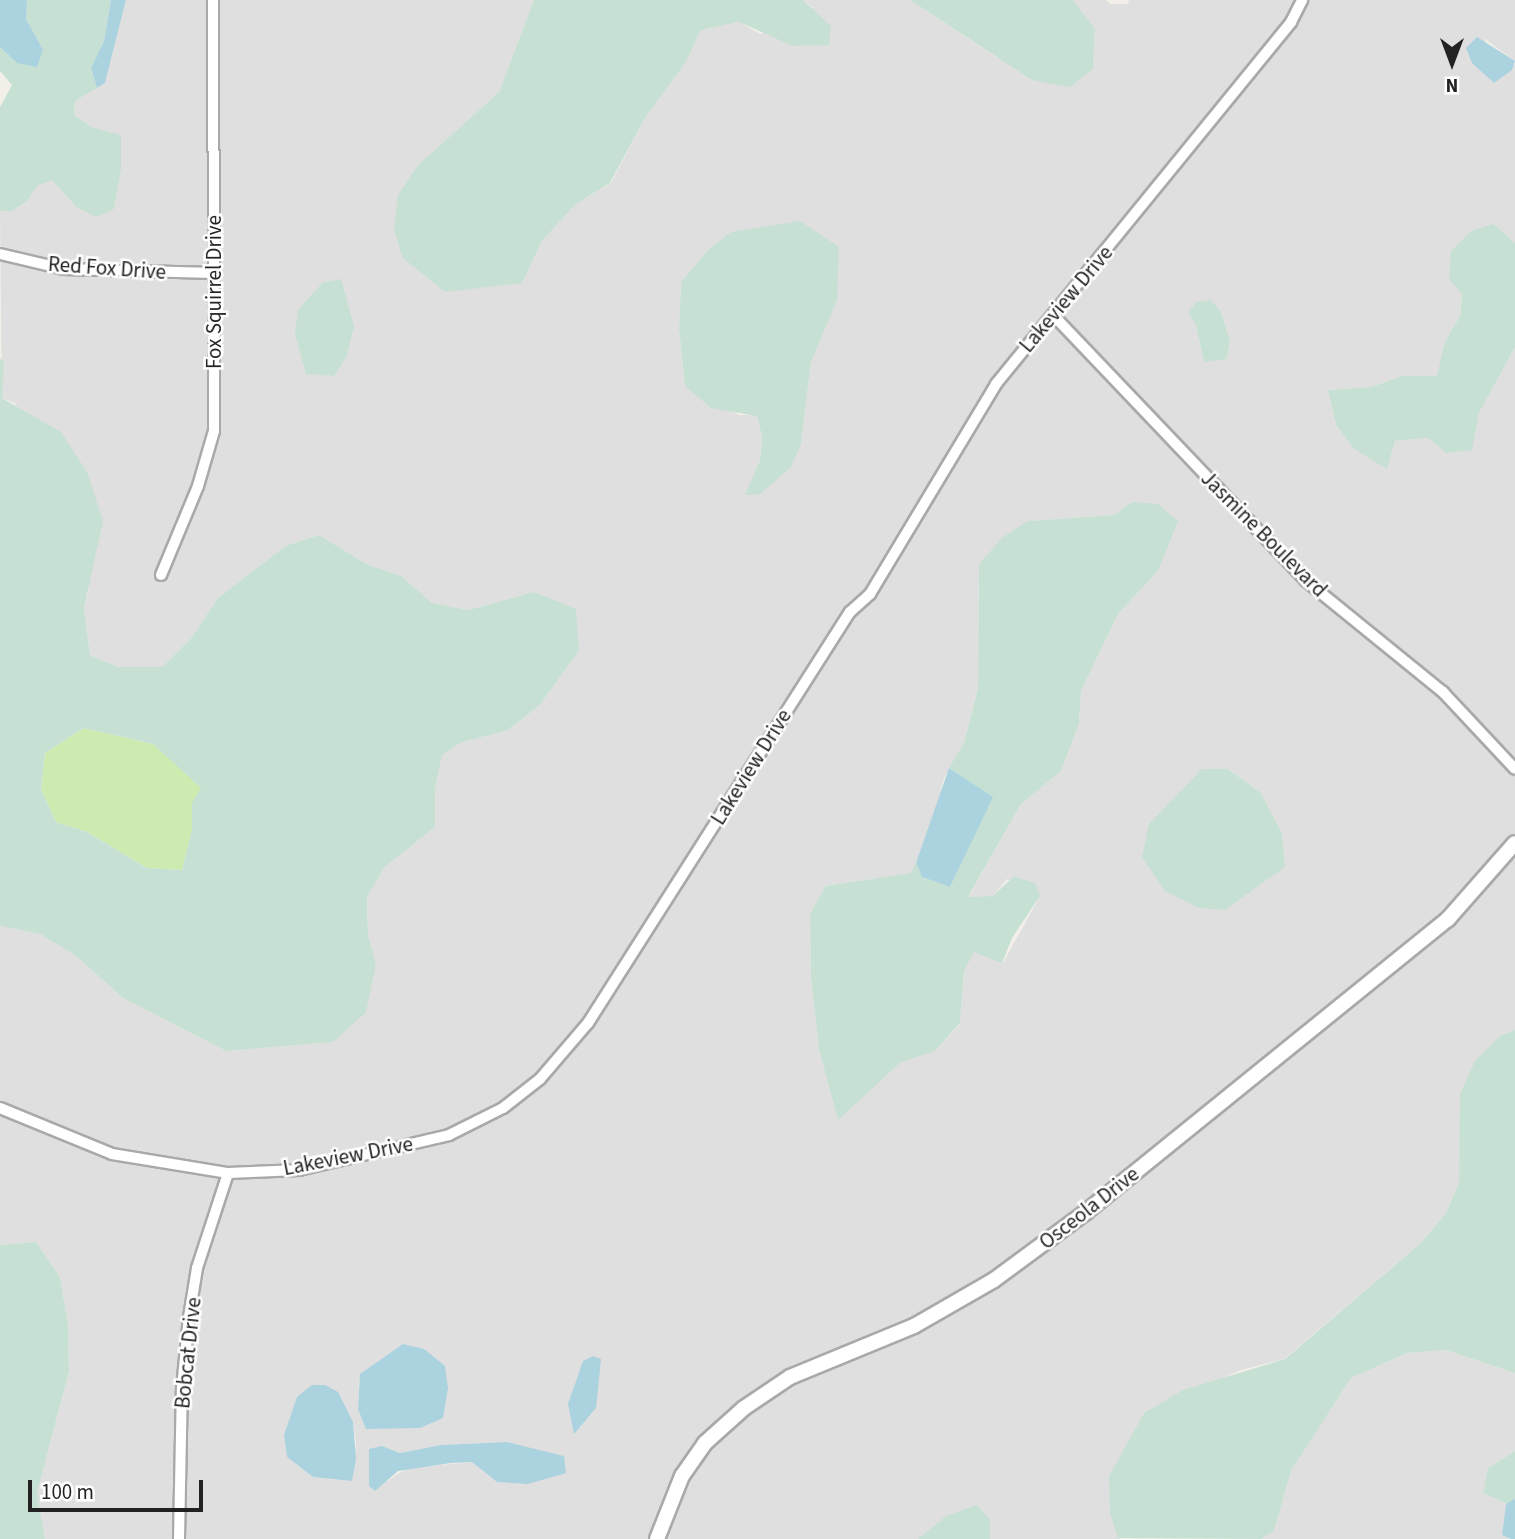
<!DOCTYPE html>
<html>
<head>
<meta charset="utf-8">
<style>
	body { margin:0 }
	#map { position:relative; width:1515px; height:1539px; overflow:hidden; background:#f2efe9; font-family:"Source Sans 3",sans-serif }
	div>[style] { position:absolute }
	.residential>* { inset:0; background:#e0dfdf }
	.grass>* { inset:0; background:#cdebb0 }
	.wetland>* { inset:0; background:#c6e0d4 }
	.water>* { inset:0; background:#aad3df }
	.roads { filter:drop-shadow(2px 0 #a9a9a9) drop-shadow(-2px 0 #a9a9a9) drop-shadow(0 2px #a9a9a9) drop-shadow(0 -2px #a9a9a9) }
	.minor>* { height:10px; margin:-5px; padding:0 5px; transform-origin:5px; border-radius:5px; background:#fff }
	.tertiary>* { height:14px; margin:-7px; padding:0 7px; transform-origin:7px; border-radius:7px; background:#fff }
	span { translate:-50% -50%; white-space:nowrap; text-align:center; line-height:1.15; -webkit-text-stroke:5px #fff; paint-order:stroke }
	.street-label { font-size:21px; color:#222 }
	.north { position:absolute; left:1417px; top:28px; width:70px; height:70px; -webkit-text-stroke:5px #fff; paint-order:stroke; rotate:180deg; font-size:19px; font-weight:700; line-height:28px; text-align:center; color:#222 }
	.north::after { content:''; display:block; margin:auto; width:24px; height:32px; background:#222; clip-path:polygon(50% 0,100% 100%,50% 72%,0 100%) }
	.scale { position:absolute; left:28px; top:1480px; width:175px; height:32px; box-sizing:border-box; border:4px solid #222; border-top:0; padding-left:9px; font-size:21px; line-height:24px; white-space:nowrap; color:#222; -webkit-text-stroke:5px #fff; paint-order:stroke }
</style>
</head>
<body>
<div id="map">
	<div class="residential">
		<i style="clip-path:polygon(evenodd,126px 0,534px 0,499px 92px,418px 165px,522px 283px,542px 241px,575px 205px,611px 183px,645px 118px,686px 62px,701px 30px,739px 22px,760px 34px,813px 8px,803px 0,910px 0,998px 58px,1093px 69px,1095px 30px,1073px 0,1106px 0,1110px 4px,1128px 4px,1129px 0,1515px 0,1515px 61px,1485px 39px,1494px 83px,1515px 64px,1515px 243px,1494px 224px,1462px 294px,1460px 316px,1445px 341px,1438px 376px,1402px 376px,1371px 387px,1328px 390px,1336px 425px,1354px 449px,1387px 468px,1395px 441px,1428px 438px,1446px 453px,1479px 413px,1515px 347px,1515px 833px,1444px 914px,1082px 1206px,992px 1274px,911px 1320px,788px 1371px,740px 1402px,700px 1439px,677px 1473px,651px 1539px,45px 1539px,37px 1493px,69px 1371px,68px 1324px,60px 1277px,36px 1242px,0 1245px,0 926px,40px 934px,76px 956px,123px 998px,226px 1051px,333px 1042px,376px 964px,368px 935px,367px 897px,385px 867px,435px 827px,435px 790px,442px 755px,462px 742px,506px 731px,539px 706px,579px 651px,575px 609px,534px 592px,468px 610px,432px 603px,401px 577px,368px 565px,319px 535px,285px 546px,217px 599px,192px 637px,162px 667px,118px 667px,90px 655px,84px 608px,89px 588px,15px 403px,2px 398px,0 211px,12px 211px,27px 201px,37px 185px,52px 180px,76px 207px,114px 209px,117px 192px,93px 128px,74px 115px,75px 101px,105px 83px,126px 0,341px 280px,344px 296px,354px 326px,323px 282px,341px 280px,126px 0,681px 282px,811px 362px,801px 444px,760px 494px,746px 494px,760px 460px,762px 437px,757px 415px,739px 415px,685px 386px,679px 329px,681px 282px,126px 0,1221px 312px,1230px 341px,1227px 359px,1204px 361px,1196px 325px,1221px 312px,126px 0,1132px 502px,1158px 571px,1118px 614px,1081px 691px,1079px 724px,1061px 771px,1021px 804px,968px 898px,993px 896px,1007px 879px,1040px 896px,1003px 963px,974px 951px,964px 971px,960px 1024px,935px 1051px,902px 1061px,838px 1119px,819px 1050px,811px 978px,810px 914px,825px 886px,912px 873px,932px 825px,944px 778px,964px 743px,978px 688px,979px 564px,1027px 521px,1114px 515px,1132px 502px,126px 0,1228px 769px,1261px 793px,1282px 833px,1285px 867px,1255px 888px,1228px 769px,126px 0,383px 1359px,358px 1409px,360px 1375px,383px 1359px,126px 0,337px 1392px,353px 1422px,356px 1444px,352px 1481px,313px 1477px,287px 1457px,337px 1392px,126px 0,507px 1442px,563px 1456px,498px 1482px,472px 1462px,408px 1468px,387px 1481px,382px 1446px,400px 1453px,441px 1445px,507px 1442px)"></i>
		<i style="clip-path:polygon(1515px 853px,1515px 1030px,1500px 1036px,1461px 1151px,1459px 1183px,1446px 1213px,1421px 1243px,1284px 1359px,1241px 1370px,1144px 1413px,1132px 1438px,1120px 1539px,990px 1539px,990px 1520px,918px 1539px,664px 1539px,687px 1480px,709px 1447px,747px 1413px,793px 1383px,998px 1286px,1451px 924px)"></i>
		<i style="clip-path:polygon(1446px 1350px,1515px 1373px,1515px 1451px,1488px 1468px,1484px 1493px,1506px 1504px,1502px 1535px,1511px 1539px,1261px 1539px,1274px 1531px,1291px 1471px,1351px 1378px,1407px 1353px)"></i>
	</div>
	<div class="grass">
		<i style="clip-path:polygon(84px 728px,153px 744px,202px 788px,192px 803px,192px 830px,182px 870px,147px 868px,87px 832px,56px 822px,41px 789px,45px 753px)"></i>
	</div>
	<div class="wetland">
		<i style="clip-path:polygon(27px 0,111px 0,104px 41px,91px 68px,97px 88px,75px 101px,74px 115px,93px 128px,121px 135px,121px 169px,114px 209px,96px 217px,76px 207px,52px 180px,37px 186px,27px 201px,12px 211px,0 211px,0 107px,12px 85px,0 71px,0 47px,17px 63px,42px 50px,26px 19px)"></i>
		<i style="clip-path:polygon(534px 0,803px 0,831px 26px,829px 45px,793px 46px,739px 22px,701px 30px,686px 62px,645px 118px,610px 183px,575px 205px,542px 241px,522px 283px,445px 292px,402px 257px,394px 228px,398px 195px,418px 165px,499px 92px)"></i>
		<i style="clip-path:polygon(910px 0,1073px 0,1095px 29px,1093px 69px,1070px 87px,1032px 80px)"></i>
		<i style="clip-path:polygon(800px 221px,839px 247px,837px 300px,811px 362px,801px 444px,791px 467px,760px 494px,745px 495px,760px 460px,762px 437px,757px 416px,711px 408px,685px 386px,679px 329px,681px 282px,709px 249px,731px 232px)"></i>
		<i style="clip-path:polygon(1494px 224px,1515px 243px,1515px 347px,1479px 413px,1472px 450px,1446px 453px,1428px 438px,1395px 441px,1387px 469px,1354px 449px,1336px 425px,1328px 390px,1371px 387px,1402px 376px,1437px 376px,1445px 341px,1460px 316px,1462px 294px,1449px 279px,1451px 251px,1471px 231px)"></i>
		<i style="clip-path:polygon(341px 279px,354px 326px,347px 356px,334px 376px,306px 374px,295px 334px,298px 310px,323px 282px)"></i>
		<i style="clip-path:polygon(1211px 300px,1221px 312px,1230px 341px,1227px 359px,1204px 362px,1196px 325px,1188px 312px,1196px 302px)"></i>
		<i style="clip-path:polygon(evenodd,0 358px,4px 363px,2px 398px,61px 432px,87px 472px,103px 521px,84px 608px,90px 655px,118px 667px,162px 667px,192px 637px,217px 599px,285px 546px,319px 535px,368px 565px,401px 576px,432px 603px,468px 610px,534px 592px,576px 609px,579px 651px,539px 706px,506px 731px,462px 742px,442px 755px,435px 790px,435px 827px,385px 867px,367px 897px,368px 935px,376px 964px,366px 1012px,333px 1042px,226px 1051px,123px 998px,76px 956px,40px 934px,0 926px,0 358px,84px 728px,153px 744px,201px 788px,192px 803px,192px 830px,182px 870px,147px 868px,87px 832px,56px 822px,41px 789px,45px 753px,84px 728px)"></i>
		<i style="clip-path:polygon(1132px 502px,1158px 504px,1178px 521px,1158px 571px,1118px 614px,1081px 691px,1079px 724px,1061px 771px,1021px 804px,968px 897px,993px 896px,1014px 876px,1035px 883px,1040px 896px,1012px 938px,1002px 963px,974px 952px,964px 971px,960px 1023px,935px 1051px,901px 1062px,838px 1120px,819px 1050px,811px 978px,810px 914px,825px 886px,911px 873px,916px 863px,922px 877px,950px 887px,992px 797px,949px 768px,964px 743px,978px 688px,979px 564px,1002px 538px,1027px 521px,1114px 515px)"></i>
		<i style="clip-path:polygon(1202px 769px,1228px 769px,1261px 793px,1282px 833px,1285px 867px,1225px 910px,1199px 908px,1165px 891px,1142px 857px,1149px 824px)"></i>
		<i style="clip-path:polygon(1515px 1030px,1515px 1373px,1446px 1350px,1407px 1353px,1351px 1378px,1291px 1471px,1274px 1531px,1261px 1539px,1118px 1538px,1110px 1513px,1109px 1476px,1144px 1413px,1183px 1390px,1285px 1359px,1421px 1243px,1446px 1213px,1459px 1183px,1460px 1094px,1475px 1061px,1500px 1036px)"></i>
		<i style="clip-path:polygon(36px 1242px,60px 1277px,68px 1324px,69px 1371px,37px 1493px,45px 1539px,0 1539px,0 1245px)"></i>
		<i style="clip-path:polygon(1515px 1451px,1515px 1499px,1509px 1505px,1483px 1493px,1488px 1468px)"></i>
		<i style="clip-path:polygon(977px 1505px,990px 1520px,990px 1539px,918px 1539px,946px 1516px)"></i>
	</div>
	<div class="water">
		<i style="clip-path:polygon(0 0,27px 0,26px 19px,43px 50px,37px 67px,17px 63px,0 47px)"></i>
		<i style="clip-path:polygon(111px 0,126px 0,105px 83px,97px 88px,91px 68px,104px 41px)"></i>
		<i style="clip-path:polygon(1477px 37px,1515px 61px,1512px 70px,1494px 83px,1472px 63px,1466px 48px)"></i>
		<i style="clip-path:polygon(949px 768px,993px 797px,950px 887px,922px 877px,916px 863px)"></i>
		<i style="clip-path:polygon(403px 1344px,424px 1349px,445px 1366px,448px 1388px,443px 1418px,420px 1428px,366px 1429px,358px 1409px,360px 1374px)"></i>
		<i style="clip-path:polygon(593px 1356px,601px 1359px,596px 1408px,574px 1434px,568px 1404px,583px 1361px)"></i>
		<i style="clip-path:polygon(312px 1385px,325px 1385px,338px 1392px,353px 1422px,356px 1459px,352px 1481px,313px 1477px,287px 1457px,284px 1435px,297px 1397px)"></i>
		<i style="clip-path:polygon(507px 1442px,564px 1456px,566px 1473px,528px 1484px,497px 1482px,472px 1462px,451px 1463px,398px 1471px,375px 1491px,369px 1486px,369px 1449px,382px 1446px,400px 1453px,441px 1445px)"></i>
		<i style="clip-path:polygon(1515px 1499px,1515px 1539px,1511px 1539px,1502px 1535px,1506px 1504px)"></i>
	</div>
	<div class="roads">
		<div class="minor">
			<i style="left:0;top:254px;width:66px;rotate:13.2deg"></i>
			<i style="left:64px;top:269px;width:150px;rotate:1.5deg"></i>
			<i style="left:1054px;top:316px;width:364px;rotate:46.4deg"></i>
			<i style="left:1305px;top:580px;width:178px;rotate:39.1deg"></i>
			<i style="left:1443px;top:692px;width:105px;rotate:46.9deg"></i>
			<i style="left:161px;top:575px;width:96px;rotate:-67.4deg"></i>
			<i style="left:198px;top:486px;width:57px;rotate:-73.8deg"></i>
			<i style="left:214px;top:431px;width:431px;rotate:-90.1deg"></i>
			<i style="left:0;top:1108px;width:121px;rotate:22.3deg"></i>
			<i style="left:112px;top:1154px;width:118px;rotate:9.3deg"></i>
			<i style="left:228px;top:1173px;width:71px;rotate:-2.4deg"></i>
			<i style="left:299px;top:1170px;width:154px;rotate:-13.1deg"></i>
			<i style="left:449px;top:1135px;width:60px;rotate:-26.6deg"></i>
			<i style="left:503px;top:1108px;width:47px;rotate:-38.1deg"></i>
			<i style="left:540px;top:1079px;width:74px;rotate:-49.4deg"></i>
			<i style="left:588px;top:1023px;width:487px;rotate:-57.5deg"></i>
			<i style="left:850px;top:612px;width:27px;rotate:-42deg"></i>
			<i style="left:870px;top:594px;width:245px;rotate:-59deg"></i>
			<i style="left:996px;top:384px;width:467px;rotate:-50.8deg"></i>
			<i style="left:1291px;top:22px;width:25px;rotate:-63deg"></i>
			<i style="left:179px;top:1539px;width:151px;rotate:-88.9deg"></i>
			<i style="left:182px;top:1388px;width:71px;rotate:-84.4deg"></i>
			<i style="left:189px;top:1317px;width:50px;rotate:-80.7deg"></i>
			<i style="left:197px;top:1268px;width:100px;rotate:-71.9deg"></i>
		</div>
		<div class="tertiary">
			<i style="left:657px;top:1539px;width:68px;rotate:-68.4deg"></i>
			<i style="left:682px;top:1476px;width:40px;rotate:-55.1deg"></i>
			<i style="left:705px;top:1443px;width:52px;rotate:-41.9deg"></i>
			<i style="left:744px;top:1408px;width:55px;rotate:-34deg"></i>
			<i style="left:790px;top:1377px;width:134px;rotate:-22.4deg"></i>
			<i style="left:914px;top:1326px;width:92px;rotate:-29.9deg"></i>
			<i style="left:994px;top:1280px;width:114px;rotate:-36.5deg"></i>
			<i style="left:1086px;top:1212px;width:466px;rotate:-39deg"></i>
			<i style="left:1448px;top:919px;width:101px;rotate:-48.6deg"></i>
		</div>
	</div>
	<div class="street-label">
		<span style="left:107px;top:268px;rotate:4deg">Red Fox Drive</span>
		<span style="left:214px;top:292px;rotate:-90deg">Fox Squirrel Drive</span>
		<span style="left:1066px;top:299px;rotate:-50deg">Lakeview Drive</span>
		<span style="left:1264px;top:534px;rotate:45deg">Jasmine Boulevard</span>
		<span style="left:751px;top:767px;rotate:-58deg">Lakeview Drive</span>
		<span style="left:348px;top:1156px;rotate:-11deg">Lakeview Drive</span>
		<span style="left:1089px;top:1208px;rotate:-38deg">Osceola Drive</span>
		<span style="left:188px;top:1353px;rotate:-84deg">Bobcat Drive</span>
	</div>
	<div class="north">N</div>
	<div class="scale">100 m</div>
</div>
</body>
</html>
